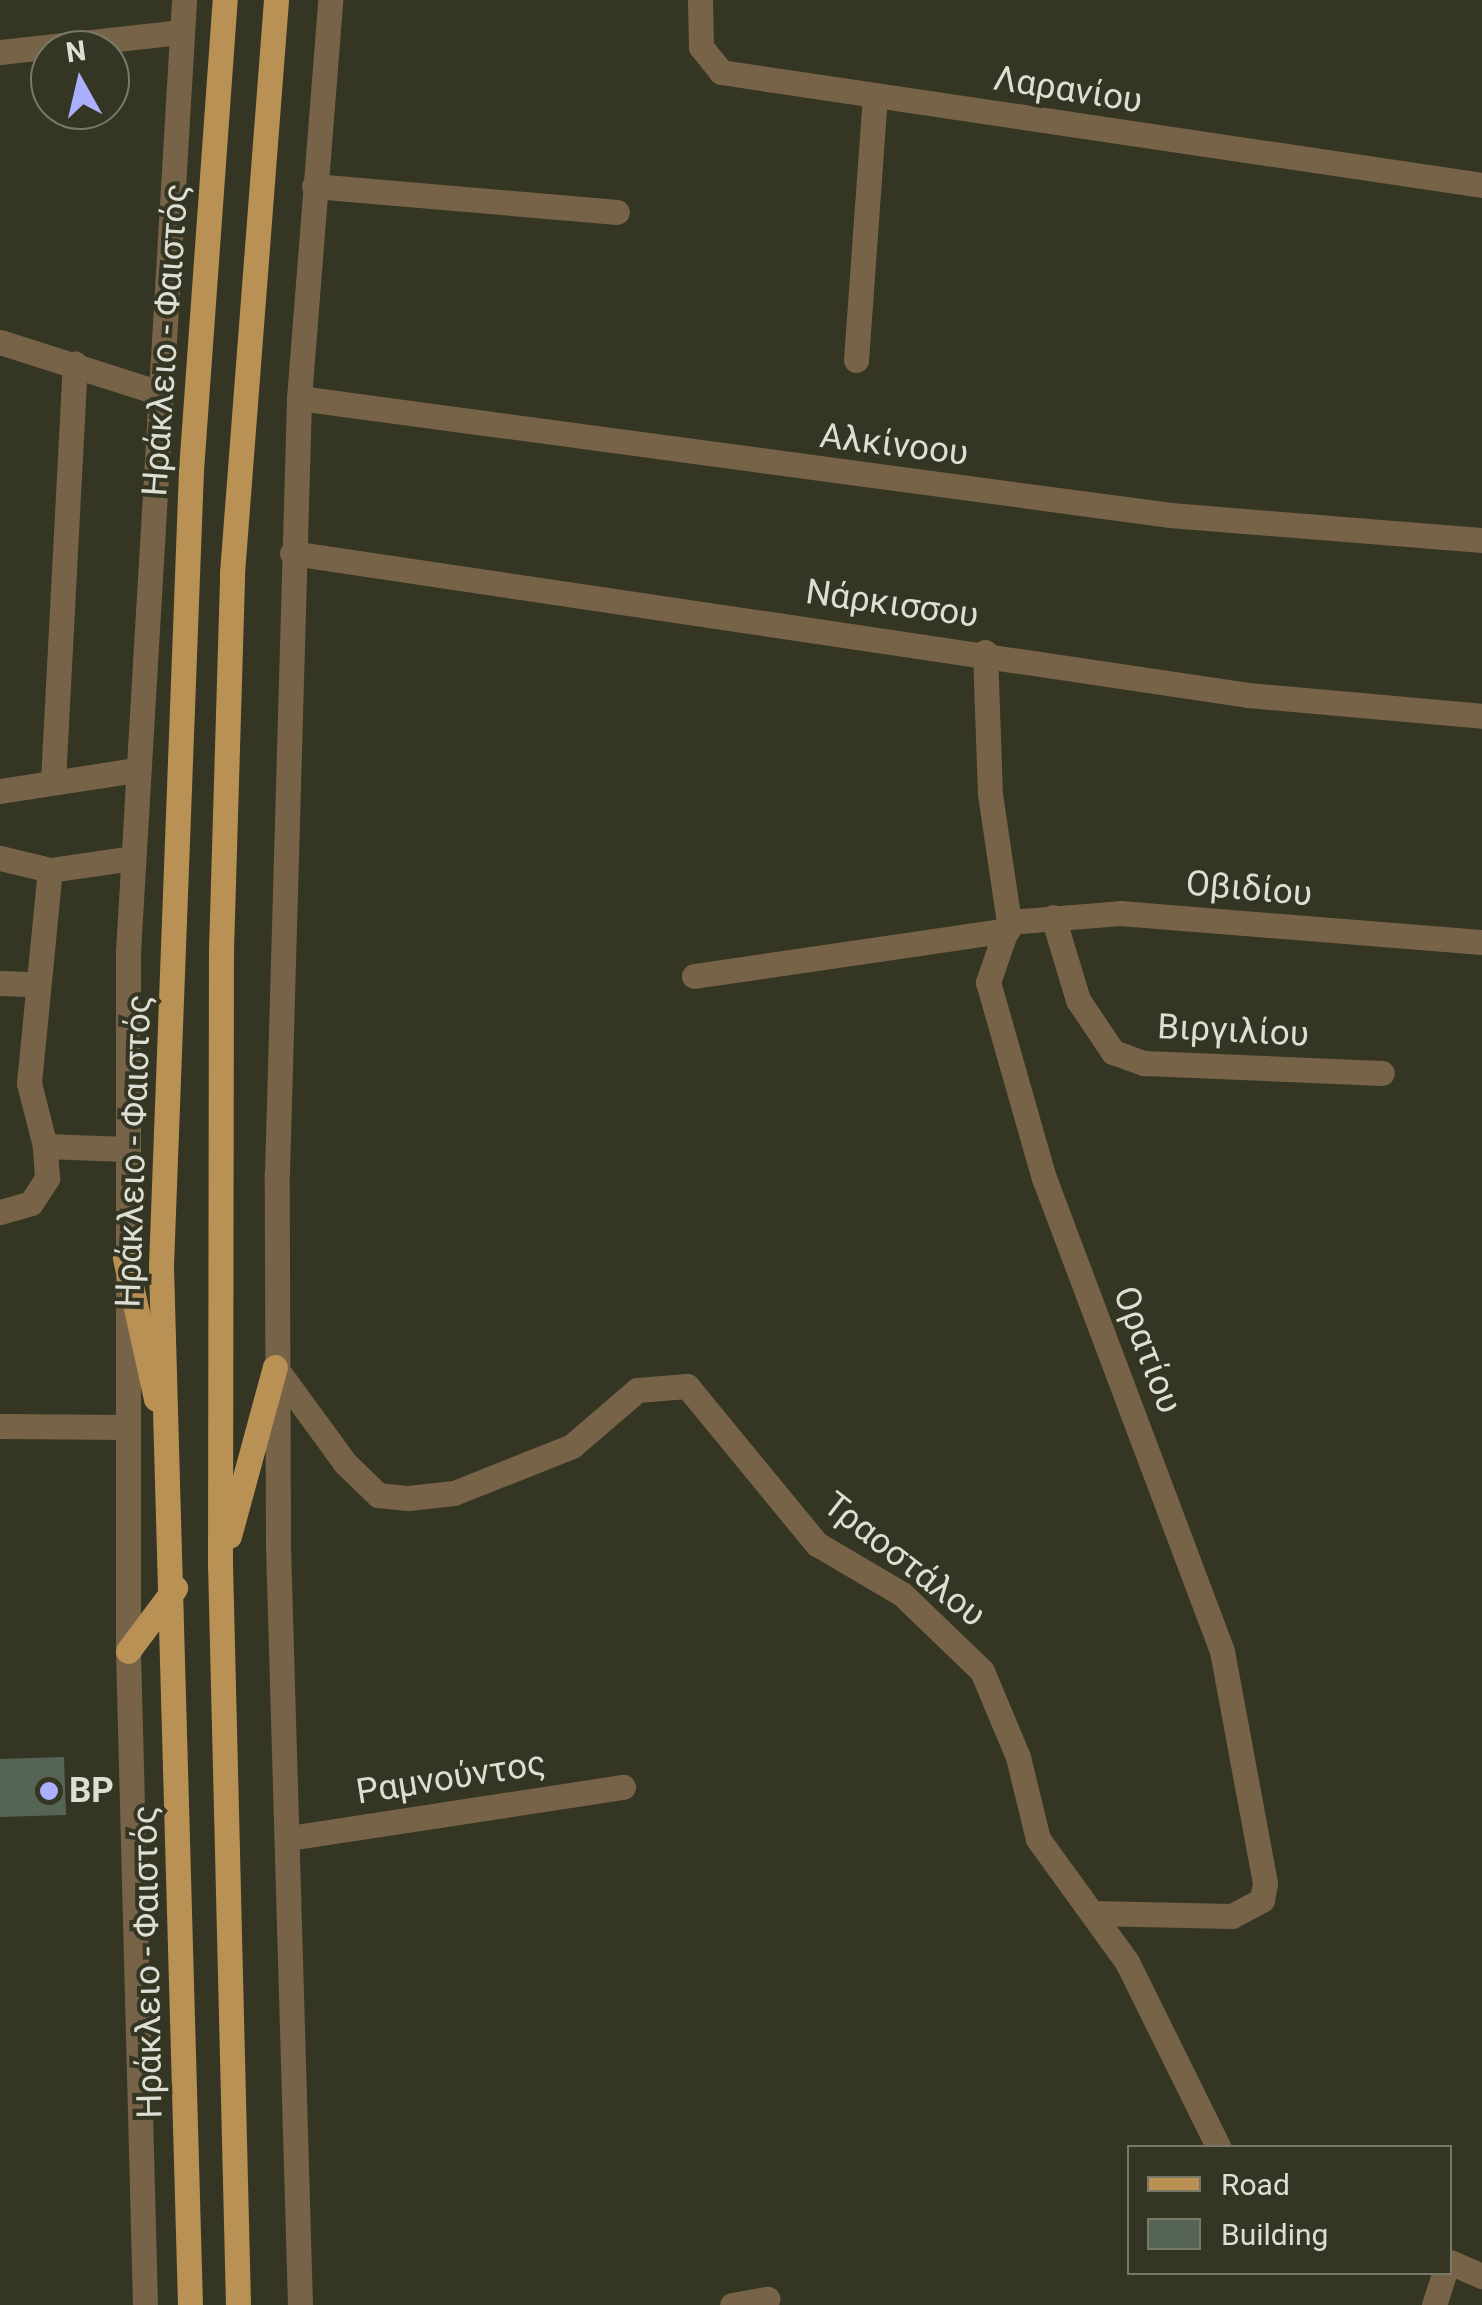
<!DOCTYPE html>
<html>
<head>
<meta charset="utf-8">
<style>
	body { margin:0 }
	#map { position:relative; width:1482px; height:2305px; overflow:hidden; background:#353523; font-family:Roboto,sans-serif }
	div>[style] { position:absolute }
	.building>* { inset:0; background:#566455 }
	.minor>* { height:25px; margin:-12.5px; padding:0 12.5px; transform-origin:12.5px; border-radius:12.5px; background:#776347 }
	.major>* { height:25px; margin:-12.5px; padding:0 12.5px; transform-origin:12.5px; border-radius:12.5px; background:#b99155 }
	.dots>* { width:28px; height:28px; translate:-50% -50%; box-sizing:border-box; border:5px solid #353523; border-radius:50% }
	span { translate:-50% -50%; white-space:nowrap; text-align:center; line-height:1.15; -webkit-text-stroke:8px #353523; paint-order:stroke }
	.street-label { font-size:35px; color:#dedfd4 }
	.poi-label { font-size:35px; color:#dedfd4; font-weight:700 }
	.left { translate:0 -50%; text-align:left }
	.legend { position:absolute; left:1127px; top:2145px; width:325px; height:130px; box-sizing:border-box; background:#353523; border:2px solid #79796a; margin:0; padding:12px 18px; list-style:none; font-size:30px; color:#dedfd4 }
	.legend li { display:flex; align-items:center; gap:20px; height:50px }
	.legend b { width:50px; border:2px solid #79796a }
	.north { position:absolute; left:30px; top:30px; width:100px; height:100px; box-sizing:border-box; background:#353523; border:2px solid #79796a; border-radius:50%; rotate:352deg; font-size:28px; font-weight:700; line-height:40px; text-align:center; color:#dedfd4 }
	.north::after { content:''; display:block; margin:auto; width:35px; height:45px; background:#aab0fc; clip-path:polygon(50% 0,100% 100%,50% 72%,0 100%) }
</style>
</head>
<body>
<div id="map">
	<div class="building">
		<i style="clip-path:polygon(64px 1757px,66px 1815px,0 1817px,0 1759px)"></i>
	</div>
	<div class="minor">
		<i style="left:700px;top:0;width:47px;rotate:88.8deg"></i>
		<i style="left:701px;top:47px;width:32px;rotate:51deg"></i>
		<i style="left:721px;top:72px;width:769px;rotate:8.45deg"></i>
		<i style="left:0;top:52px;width:183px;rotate:-6.3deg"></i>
		<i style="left:314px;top:186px;width:304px;rotate:4.9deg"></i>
		<i style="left:0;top:342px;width:165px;rotate:17.7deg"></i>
		<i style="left:856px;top:360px;width:265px;rotate:-85.9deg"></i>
		<i style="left:299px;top:398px;width:879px;rotate:7.65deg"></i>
		<i style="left:1170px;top:515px;width:313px;rotate:4.6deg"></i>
		<i style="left:292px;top:553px;width:966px;rotate:8.45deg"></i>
		<i style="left:1248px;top:695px;width:235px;rotate:5.1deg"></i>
		<i style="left:985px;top:652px;width:142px;rotate:88deg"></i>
		<i style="left:990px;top:794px;width:129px;rotate:81.6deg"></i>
		<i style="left:1009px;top:922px;width:64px;rotate:109.3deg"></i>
		<i style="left:988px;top:982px;width:204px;rotate:74.1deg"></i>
		<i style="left:1044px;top:1178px;width:505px;rotate:69.38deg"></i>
		<i style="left:1222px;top:1651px;width:236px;rotate:79.5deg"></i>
		<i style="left:1265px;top:1883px;width:17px;rotate:100deg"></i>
		<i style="left:1262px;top:1900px;width:34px;rotate:152deg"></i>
		<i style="left:1232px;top:1916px;width:140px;rotate:-178.8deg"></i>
		<i style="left:53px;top:781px;width:418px;rotate:-87deg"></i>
		<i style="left:0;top:791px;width:138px;rotate:-8.8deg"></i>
		<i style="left:0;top:858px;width:51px;rotate:13.5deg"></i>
		<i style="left:1053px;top:917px;width:87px;rotate:73.2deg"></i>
		<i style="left:1078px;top:1000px;width:63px;rotate:56.1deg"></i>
		<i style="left:1113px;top:1052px;width:33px;rotate:20deg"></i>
		<i style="left:1144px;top:1063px;width:238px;rotate:2.4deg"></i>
		<i style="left:1009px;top:922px;width:111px;rotate:-4.6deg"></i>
		<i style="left:1120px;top:913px;width:363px;rotate:4.6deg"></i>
		<i style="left:694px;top:976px;width:317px;rotate:-8.3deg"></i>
		<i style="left:0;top:983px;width:36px;rotate:2deg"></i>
		<i style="left:126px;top:1149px;width:81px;rotate:-177.9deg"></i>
		<i style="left:45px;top:1146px;width:65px;rotate:-104.3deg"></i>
		<i style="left:29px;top:1083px;width:214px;rotate:-84.4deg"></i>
		<i style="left:50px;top:870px;width:83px;rotate:-8.3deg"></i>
		<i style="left:0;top:1212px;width:32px;rotate:-16deg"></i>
		<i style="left:31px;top:1203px;width:30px;rotate:-57deg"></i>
		<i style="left:47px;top:1178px;width:32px;rotate:-94deg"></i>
		<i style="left:275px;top:1367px;width:119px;rotate:53.9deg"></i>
		<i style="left:345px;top:1463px;width:46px;rotate:44.1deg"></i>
		<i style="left:378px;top:1495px;width:30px;rotate:6deg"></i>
		<i style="left:408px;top:1498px;width:46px;rotate:-6.2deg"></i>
		<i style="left:454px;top:1493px;width:127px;rotate:-21.7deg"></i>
		<i style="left:572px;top:1446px;width:86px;rotate:-40.7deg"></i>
		<i style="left:637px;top:1390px;width:50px;rotate:-4.6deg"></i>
		<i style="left:687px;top:1386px;width:205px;rotate:50.6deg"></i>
		<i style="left:817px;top:1544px;width:99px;rotate:30.5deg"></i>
		<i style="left:902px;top:1594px;width:111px;rotate:43.9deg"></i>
		<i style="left:982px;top:1671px;width:93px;rotate:67.3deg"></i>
		<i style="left:1018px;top:1757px;width:84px;rotate:76.3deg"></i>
		<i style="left:1038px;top:1839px;width:152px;rotate:54.1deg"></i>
		<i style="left:1127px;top:1962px;width:208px;rotate:63.7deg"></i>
		<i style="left:0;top:1426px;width:127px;rotate:0.5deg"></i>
		<i style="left:289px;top:1838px;width:338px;rotate:-8.7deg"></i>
		<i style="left:1450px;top:2262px;width:35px;rotate:24deg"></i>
		<i style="left:145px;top:2305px;width:654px;rotate:-91.49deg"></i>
		<i style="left:128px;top:1651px;width:699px;rotate:-90deg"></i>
		<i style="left:128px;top:952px;width:954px;rotate:-86.63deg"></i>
		<i style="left:300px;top:2305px;width:757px;rotate:-91.66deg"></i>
		<i style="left:278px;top:1548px;width:375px;rotate:-90.2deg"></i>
		<i style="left:277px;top:1173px;width:775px;rotate:-88.37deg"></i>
		<i style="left:299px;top:398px;width:399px;rotate:-85.5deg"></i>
		<i style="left:732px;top:2305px;width:36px;rotate:-10deg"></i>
		<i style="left:1434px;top:2305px;width:35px;rotate:-72deg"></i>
	</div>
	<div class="major">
		<i style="left:125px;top:1258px;width:144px;rotate:77.6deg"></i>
		<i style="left:229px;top:1536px;width:175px;rotate:-74.8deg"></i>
		<i style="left:128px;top:1651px;width:79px;rotate:-53.3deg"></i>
		<i style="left:190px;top:2305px;width:1040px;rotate:-91.6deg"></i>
		<i style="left:161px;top:1265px;width:796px;rotate:-87.84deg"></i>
		<i style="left:191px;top:470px;width:471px;rotate:-85.9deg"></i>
		<i style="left:238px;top:2305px;width:740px;rotate:-91.39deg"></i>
		<i style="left:220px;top:1565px;width:615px;rotate:-89.91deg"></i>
		<i style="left:221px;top:950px;width:377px;rotate:-88.3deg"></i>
		<i style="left:232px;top:573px;width:575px;rotate:-85.61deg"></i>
	</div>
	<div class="dots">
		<i style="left:49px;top:1791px;background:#aab0fc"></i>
	</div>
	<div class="street-label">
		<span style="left:1068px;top:90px;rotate:9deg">Λαρανίου</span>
		<span style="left:166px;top:340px;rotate:-86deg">Ηράκλειο - Φαιστός</span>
		<span style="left:894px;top:445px;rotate:7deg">Αλκίνοου</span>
		<span style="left:892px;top:604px;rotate:8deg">Νάρκισσου</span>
		<span style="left:1249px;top:889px;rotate:5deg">Οβιδίου</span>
		<span style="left:1233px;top:1031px;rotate:3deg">Βιργιλίου</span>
		<span style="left:134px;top:1151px;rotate:-88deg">Ηράκλειο - Φαιστός</span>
		<span style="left:1147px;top:1350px;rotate:69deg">Ορατίου</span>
		<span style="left:904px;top:1560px;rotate:38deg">Τραοστάλου</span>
		<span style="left:451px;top:1778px;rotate:-9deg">Ραμνούντος</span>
		<span style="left:148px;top:1962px;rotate:-91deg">Ηράκλειο - Φαιστός</span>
	</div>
	<div class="poi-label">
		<span class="left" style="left:69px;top:1791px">BP</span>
	</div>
	<ul class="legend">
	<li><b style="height:12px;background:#b99155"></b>Road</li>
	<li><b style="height:28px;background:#566455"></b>Building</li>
	</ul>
	<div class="north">N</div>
</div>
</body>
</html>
